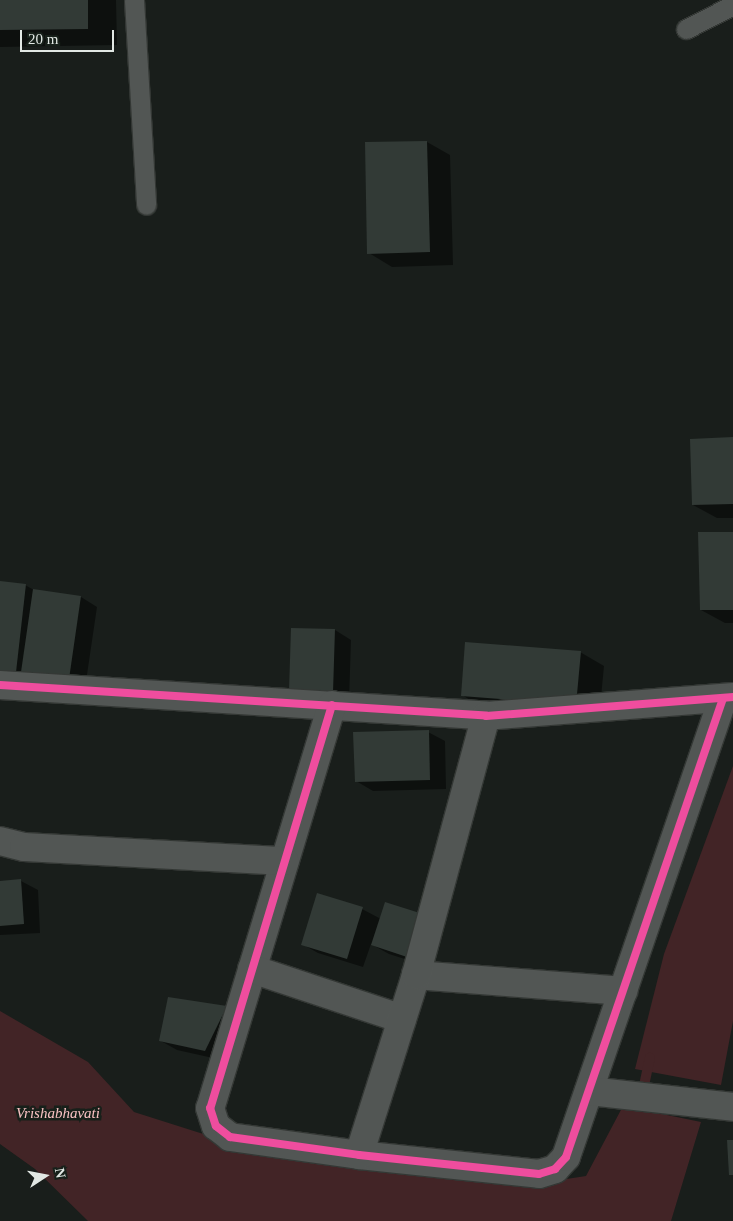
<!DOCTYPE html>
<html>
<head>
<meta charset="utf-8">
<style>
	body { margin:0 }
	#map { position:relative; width:733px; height:1221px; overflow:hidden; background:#191e1b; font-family:"Times New Roman",serif }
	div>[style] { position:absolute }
	.water>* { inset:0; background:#422426 }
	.shadow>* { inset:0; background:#0007 }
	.stream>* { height:10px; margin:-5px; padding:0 5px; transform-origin:5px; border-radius:5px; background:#422426 }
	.building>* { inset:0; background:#323a36 }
	.roads { filter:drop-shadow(1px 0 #343835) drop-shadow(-1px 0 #343835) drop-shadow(0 1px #343835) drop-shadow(0 -1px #343835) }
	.lane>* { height:19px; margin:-9.5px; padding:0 9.5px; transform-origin:9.5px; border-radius:9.5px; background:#525654 }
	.street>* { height:28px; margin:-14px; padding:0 14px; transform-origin:14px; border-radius:14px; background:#525654 }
	.cycleway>* { height:8px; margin:-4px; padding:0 4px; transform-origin:4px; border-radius:4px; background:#ef4d9e }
	span { translate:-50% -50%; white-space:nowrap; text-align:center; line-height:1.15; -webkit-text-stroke:5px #17201a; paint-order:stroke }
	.water-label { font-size:15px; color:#f8c1c2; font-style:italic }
	.north { position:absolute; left:20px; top:1151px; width:50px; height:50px; -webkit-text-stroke:4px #17201a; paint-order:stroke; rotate:79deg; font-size:14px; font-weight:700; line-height:20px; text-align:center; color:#e2e8e4 }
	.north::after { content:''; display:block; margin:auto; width:18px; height:22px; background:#e2e8e4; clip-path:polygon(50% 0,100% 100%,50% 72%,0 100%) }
	.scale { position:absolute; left:20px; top:30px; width:94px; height:22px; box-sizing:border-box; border:2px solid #e2e8e4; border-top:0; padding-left:6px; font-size:15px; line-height:18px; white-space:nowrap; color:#e2e8e4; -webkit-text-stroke:4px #17201a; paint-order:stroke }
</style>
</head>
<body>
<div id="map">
	<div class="water">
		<i style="clip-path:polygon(733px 766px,733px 1021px,721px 1085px,635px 1069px,664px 954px)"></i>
		<i style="clip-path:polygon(0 1011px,88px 1062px,134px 1112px,276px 1157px,521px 1186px,586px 1176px,623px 1106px,701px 1122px,671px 1221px,88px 1221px,35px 1169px,0 1144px)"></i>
	</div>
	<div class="shadow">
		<i style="clip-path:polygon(0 0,116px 0,117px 45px,0 47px)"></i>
		<i style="clip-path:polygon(427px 142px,450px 155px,453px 265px,392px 267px,369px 253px)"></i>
		<i style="clip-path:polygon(733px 438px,733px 518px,717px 518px,693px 505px)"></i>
		<i style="clip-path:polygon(733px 533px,733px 623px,725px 623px,701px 610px)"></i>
		<i style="clip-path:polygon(0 582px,25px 585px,34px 590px,81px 597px,97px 607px,84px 695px,0 690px)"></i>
		<i style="clip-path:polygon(335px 630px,351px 640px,349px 701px,307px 699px)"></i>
		<i style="clip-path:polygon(580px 652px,604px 666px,599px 718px,485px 709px,462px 695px)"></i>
		<i style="clip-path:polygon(428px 732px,445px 741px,446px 789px,373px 791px,356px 781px)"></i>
		<i style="clip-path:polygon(21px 881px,38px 890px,40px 933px,0 935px,0 882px)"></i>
		<i style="clip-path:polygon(362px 909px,381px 919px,430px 967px,389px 954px,371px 944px,363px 967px,318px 953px,302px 944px)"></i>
		<i style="clip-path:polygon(227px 1007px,222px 1060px,177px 1050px,161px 1041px)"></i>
	</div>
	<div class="stream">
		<i style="left:642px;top:1095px;width:38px;rotate:-78deg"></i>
	</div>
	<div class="building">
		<i style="clip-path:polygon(0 0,88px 0,88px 29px,0 30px)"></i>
		<i style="clip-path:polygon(427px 141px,430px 252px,367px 254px,365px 142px)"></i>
		<i style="clip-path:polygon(733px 437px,733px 504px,692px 505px,690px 439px)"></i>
		<i style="clip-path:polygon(698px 532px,733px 532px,733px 610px,700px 610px)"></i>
		<i style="clip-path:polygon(0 581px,26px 584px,15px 681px,0 680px)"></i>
		<i style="clip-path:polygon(33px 589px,81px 596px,68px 686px,20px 679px)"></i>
		<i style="clip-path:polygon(291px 628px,335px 629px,333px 692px,289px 691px)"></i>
		<i style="clip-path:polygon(465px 642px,581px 651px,576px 705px,461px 696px)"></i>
		<i style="clip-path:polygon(429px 730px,430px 780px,355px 782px,353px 732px)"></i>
		<i style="clip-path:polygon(21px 879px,24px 924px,0 926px,0 881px)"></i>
		<i style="clip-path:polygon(317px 893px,363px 907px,347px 959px,301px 945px)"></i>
		<i style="clip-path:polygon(385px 902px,426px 915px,413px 959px,371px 945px)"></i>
		<i style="clip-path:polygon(168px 997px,227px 1006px,205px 1051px,159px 1041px)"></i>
		<i style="clip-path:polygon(727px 1140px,733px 1140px,733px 1175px,729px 1175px)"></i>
	</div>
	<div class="roads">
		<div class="lane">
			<i style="left:134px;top:0;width:205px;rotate:86.6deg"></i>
			<i style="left:686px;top:29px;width:53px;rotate:-27.1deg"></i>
		</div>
		<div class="street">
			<i style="left:0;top:685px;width:487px;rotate:3.6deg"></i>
			<i style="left:486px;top:716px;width:248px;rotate:-4.4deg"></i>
			<i style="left:332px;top:705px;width:421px;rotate:106.8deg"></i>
			<i style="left:210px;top:1108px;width:19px;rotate:72deg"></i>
			<i style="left:216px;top:1126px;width:18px;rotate:38deg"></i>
			<i style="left:230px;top:1137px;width:130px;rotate:7.9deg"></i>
			<i style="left:359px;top:1155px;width:181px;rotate:6deg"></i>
			<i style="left:539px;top:1174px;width:17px;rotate:-17deg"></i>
			<i style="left:555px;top:1169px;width:16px;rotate:-47deg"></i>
			<i style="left:566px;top:1157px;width:484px;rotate:-71.1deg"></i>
			<i style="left:0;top:841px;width:25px;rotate:14deg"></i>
			<i style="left:24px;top:847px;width:261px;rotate:3.1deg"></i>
			<i style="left:252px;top:969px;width:158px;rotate:18.4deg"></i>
			<i style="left:416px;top:975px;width:208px;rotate:4.4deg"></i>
			<i style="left:589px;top:1091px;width:145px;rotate:6.3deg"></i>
			<i style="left:359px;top:1155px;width:189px;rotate:-72.4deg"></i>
			<i style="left:416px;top:975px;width:268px;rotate:-74.9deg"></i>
		</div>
	</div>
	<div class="cycleway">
		<i style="left:0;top:685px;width:487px;rotate:3.6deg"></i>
		<i style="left:486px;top:716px;width:248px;rotate:-4.4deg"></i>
		<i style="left:332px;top:705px;width:421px;rotate:106.8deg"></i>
		<i style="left:210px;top:1108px;width:19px;rotate:72deg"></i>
		<i style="left:216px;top:1126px;width:18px;rotate:38deg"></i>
		<i style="left:230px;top:1137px;width:130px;rotate:7.9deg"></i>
		<i style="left:359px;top:1155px;width:181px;rotate:6deg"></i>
		<i style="left:539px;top:1174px;width:17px;rotate:-17deg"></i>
		<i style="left:555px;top:1169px;width:16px;rotate:-47deg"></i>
		<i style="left:566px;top:1157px;width:484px;rotate:-71.1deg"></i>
	</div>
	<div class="water-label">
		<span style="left:58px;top:1114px">Vrishabhavati</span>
	</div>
	<div class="north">N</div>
	<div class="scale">20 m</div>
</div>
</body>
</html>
